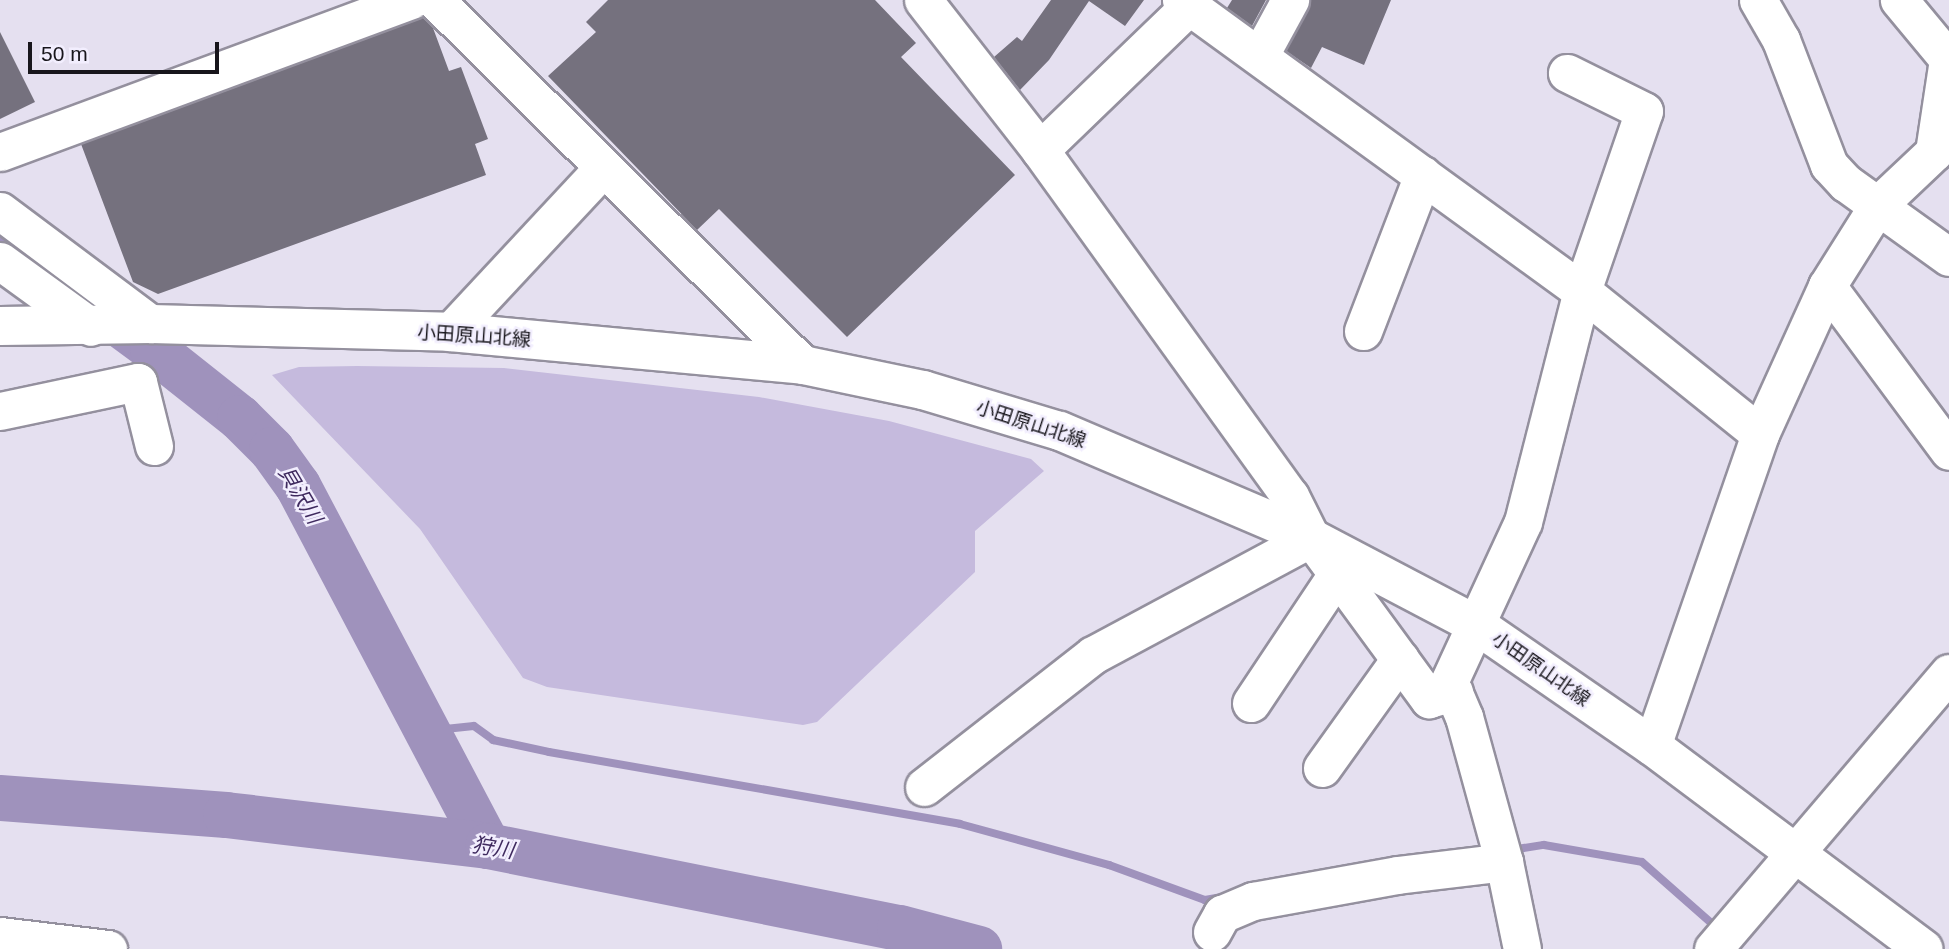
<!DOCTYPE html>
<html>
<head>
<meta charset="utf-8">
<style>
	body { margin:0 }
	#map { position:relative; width:1949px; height:949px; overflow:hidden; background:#e5e0f0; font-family:Arial,"Noto Sans JP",sans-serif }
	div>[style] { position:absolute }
	.green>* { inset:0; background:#c5badd }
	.stream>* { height:8px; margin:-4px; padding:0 4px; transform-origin:4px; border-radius:4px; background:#9f92bc }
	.river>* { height:46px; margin:-23px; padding:0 23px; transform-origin:23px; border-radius:23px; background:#9f92bc }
	.building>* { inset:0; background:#75717e }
	.roads { filter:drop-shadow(2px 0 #94909e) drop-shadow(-2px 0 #94909e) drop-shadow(0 2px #94909e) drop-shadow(0 -2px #94909e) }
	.minor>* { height:37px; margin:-18.5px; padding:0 18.5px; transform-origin:18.5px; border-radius:18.5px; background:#fff }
	.major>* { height:38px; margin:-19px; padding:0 19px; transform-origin:19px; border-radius:19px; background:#fff }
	span { translate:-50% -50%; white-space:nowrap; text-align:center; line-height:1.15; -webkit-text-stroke:5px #f2eefe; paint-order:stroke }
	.street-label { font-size:19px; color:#18161c }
	.water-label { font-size:21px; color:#3f2a5f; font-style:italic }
	.scale { position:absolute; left:28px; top:42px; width:191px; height:32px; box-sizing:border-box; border:4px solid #18161c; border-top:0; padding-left:9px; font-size:21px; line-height:24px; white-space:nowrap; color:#18161c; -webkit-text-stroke:5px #f2eefe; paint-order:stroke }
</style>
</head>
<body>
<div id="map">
	<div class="green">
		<i style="clip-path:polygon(357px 366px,504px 368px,759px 397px,889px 421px,1031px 459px,1044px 471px,975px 531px,975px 572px,817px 722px,803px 725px,547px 687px,523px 678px,420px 529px,272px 375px,299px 367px)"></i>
	</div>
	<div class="stream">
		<i style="left:426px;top:731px;width:48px;rotate:-5.9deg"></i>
		<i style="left:474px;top:726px;width:24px;rotate:36deg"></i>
		<i style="left:493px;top:740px;width:57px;rotate:12.1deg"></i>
		<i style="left:549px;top:752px;width:417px;rotate:9.9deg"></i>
		<i style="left:960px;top:824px;width:155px;rotate:15.4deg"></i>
		<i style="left:1109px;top:865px;width:102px;rotate:20deg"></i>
		<i style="left:1205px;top:900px;width:17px;rotate:-10deg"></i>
		<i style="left:1511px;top:850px;width:33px;rotate:-9deg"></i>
		<i style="left:1544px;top:845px;width:99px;rotate:9.8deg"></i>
		<i style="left:1642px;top:862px;width:103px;rotate:41.4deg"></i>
	</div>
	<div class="river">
		<i style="left:0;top:236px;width:190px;rotate:36.4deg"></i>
		<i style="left:153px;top:349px;width:111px;rotate:38.4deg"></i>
		<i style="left:240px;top:418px;width:45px;rotate:45deg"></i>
		<i style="left:272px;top:450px;width:44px;rotate:54.2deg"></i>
		<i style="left:298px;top:486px;width:407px;rotate:62.2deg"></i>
		<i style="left:0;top:798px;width:227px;rotate:4.3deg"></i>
		<i style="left:226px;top:815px;width:264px;rotate:6.7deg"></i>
		<i style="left:488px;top:846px;width:420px;rotate:11.3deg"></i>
		<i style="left:900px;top:928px;width:82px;rotate:14.9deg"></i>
	</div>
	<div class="building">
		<i style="clip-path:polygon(608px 0,875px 0,916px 43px,901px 57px,1015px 175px,847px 337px,719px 209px,697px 230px,548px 76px,596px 32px,586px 22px)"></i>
		<i style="clip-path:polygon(1051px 0,1144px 0,1125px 26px,1089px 1px,1049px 60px,1020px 90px,994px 57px,1017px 37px,1022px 41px)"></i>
		<i style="clip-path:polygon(1232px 0,1266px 0,1252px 26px,1227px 8px)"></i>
		<i style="clip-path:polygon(1311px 0,1391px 0,1364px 65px,1322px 47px,1311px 68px,1286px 51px)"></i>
		<i style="clip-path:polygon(423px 17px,433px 28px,449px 71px,461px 67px,488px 139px,475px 144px,486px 175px,158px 294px,133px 282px,81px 144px)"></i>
		<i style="clip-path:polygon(0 32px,35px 102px,0 119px)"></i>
	</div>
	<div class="roads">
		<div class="minor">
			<i style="left:435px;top:0;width:518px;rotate:44.77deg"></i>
			<i style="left:923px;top:0;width:190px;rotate:52deg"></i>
			<i style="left:1040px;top:150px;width:427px;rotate:54.2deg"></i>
			<i style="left:1290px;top:496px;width:47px;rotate:63.4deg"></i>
			<i style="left:1311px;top:538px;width:200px;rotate:53.8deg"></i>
			<i style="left:1429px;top:699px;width:26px;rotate:-16deg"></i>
			<i style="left:1181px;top:0;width:495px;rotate:36deg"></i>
			<i style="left:1582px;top:291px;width:228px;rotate:38.8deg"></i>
			<i style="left:1758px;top:0;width:46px;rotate:60.1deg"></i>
			<i style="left:1781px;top:40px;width:134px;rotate:69deg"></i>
			<i style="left:1829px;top:165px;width:25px;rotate:47deg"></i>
			<i style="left:1846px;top:183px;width:127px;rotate:35.7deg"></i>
			<i style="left:1260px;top:55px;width:63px;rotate:-61.4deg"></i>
			<i style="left:1040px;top:150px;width:207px;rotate:-44deg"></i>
			<i style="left:0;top:152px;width:439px;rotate:-20.3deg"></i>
			<i style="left:0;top:211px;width:189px;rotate:36.8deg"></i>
			<i style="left:0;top:261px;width:112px;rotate:36deg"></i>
			<i style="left:1827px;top:286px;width:205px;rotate:53.5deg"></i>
			<i style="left:1363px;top:331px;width:167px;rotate:-69deg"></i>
			<i style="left:450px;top:332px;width:224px;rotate:-47deg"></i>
			<i style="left:0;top:411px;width:141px;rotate:-11.9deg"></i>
			<i style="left:138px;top:382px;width:66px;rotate:76deg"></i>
			<i style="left:1251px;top:703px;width:155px;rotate:-56.3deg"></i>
			<i style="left:1652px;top:746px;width:330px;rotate:-70.9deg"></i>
			<i style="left:1760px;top:434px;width:162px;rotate:-65.6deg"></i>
			<i style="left:1827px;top:286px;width:96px;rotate:-57.8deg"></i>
			<i style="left:1878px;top:205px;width:77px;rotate:-43.4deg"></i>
			<i style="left:1934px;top:152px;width:94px;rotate:-81.4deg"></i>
			<i style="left:1948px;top:59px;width:77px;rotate:-129.7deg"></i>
			<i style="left:1322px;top:768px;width:134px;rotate:-54.4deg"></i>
			<i style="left:924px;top:787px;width:214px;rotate:-38deg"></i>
			<i style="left:1093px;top:655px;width:247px;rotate:-28.2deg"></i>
			<i style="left:1212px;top:932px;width:21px;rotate:-61deg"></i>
			<i style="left:1222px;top:914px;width:34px;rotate:-23deg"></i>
			<i style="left:1253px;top:901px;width:146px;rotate:-10.2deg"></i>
			<i style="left:1397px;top:875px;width:108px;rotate:-6.9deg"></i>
			<i style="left:0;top:936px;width:109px;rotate:6.9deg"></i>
			<i style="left:1522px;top:949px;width:89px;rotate:-101.7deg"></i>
			<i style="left:1504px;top:862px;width:150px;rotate:-105.4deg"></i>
			<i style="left:1464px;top:717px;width:38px;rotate:-113deg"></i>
			<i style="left:1449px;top:682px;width:176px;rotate:-65.2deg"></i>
			<i style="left:1523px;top:522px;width:238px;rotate:-75.7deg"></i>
			<i style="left:1582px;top:291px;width:190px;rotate:-71deg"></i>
			<i style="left:1644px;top:111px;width:86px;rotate:-153.7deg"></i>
			<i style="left:1713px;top:949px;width:363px;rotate:-49.5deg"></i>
		</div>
		<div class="major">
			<i style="left:0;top:326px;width:151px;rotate:-0.8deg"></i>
			<i style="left:151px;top:324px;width:299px;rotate:1.5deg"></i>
			<i style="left:450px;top:332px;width:355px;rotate:5.3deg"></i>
			<i style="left:803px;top:365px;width:123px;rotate:11.8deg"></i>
			<i style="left:923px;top:390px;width:143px;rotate:16.7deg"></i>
			<i style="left:1060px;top:431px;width:273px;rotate:23.1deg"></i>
			<i style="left:1311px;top:538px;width:185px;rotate:27.7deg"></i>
			<i style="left:1475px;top:624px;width:215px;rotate:34.6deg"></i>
			<i style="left:1652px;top:746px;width:339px;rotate:36.8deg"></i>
		</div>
	</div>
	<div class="street-label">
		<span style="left:474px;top:336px;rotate:4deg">小田原山北線</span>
		<span style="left:1031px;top:424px;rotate:18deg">小田原山北線</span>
		<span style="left:1541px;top:669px;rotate:35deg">小田原山北線</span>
	</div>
	<div class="water-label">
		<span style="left:300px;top:495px;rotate:59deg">貝沢川</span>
		<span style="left:493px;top:848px;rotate:9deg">狩川</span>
	</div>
	<div class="scale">50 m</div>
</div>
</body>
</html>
